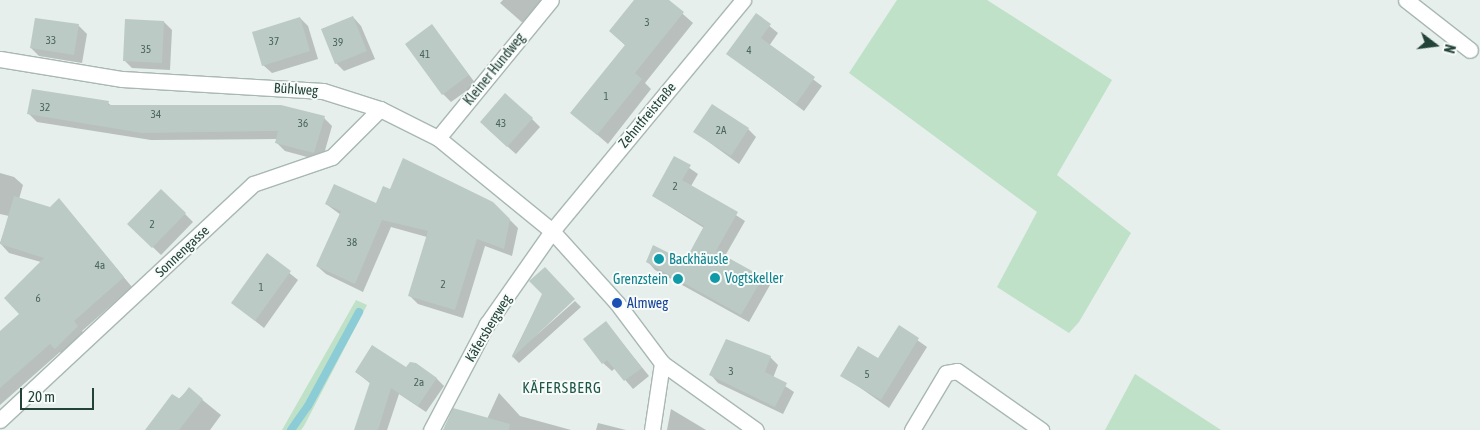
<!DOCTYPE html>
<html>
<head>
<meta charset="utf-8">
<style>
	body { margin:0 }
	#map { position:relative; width:1480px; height:430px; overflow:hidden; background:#e6efeb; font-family:"Asap Condensed",sans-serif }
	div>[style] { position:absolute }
	.green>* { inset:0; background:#bee1c7 }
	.shadow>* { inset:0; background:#0003 }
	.stream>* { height:8px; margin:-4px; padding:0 4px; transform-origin:4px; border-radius:4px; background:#8cccd6 }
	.building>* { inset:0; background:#bbcac4 }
	.roads { filter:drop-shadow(1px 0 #a8b8b2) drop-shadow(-1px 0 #a8b8b2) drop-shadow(0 1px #a8b8b2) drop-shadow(0 -1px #a8b8b2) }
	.minor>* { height:15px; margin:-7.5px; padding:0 7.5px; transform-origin:7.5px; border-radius:7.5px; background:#fff }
	.dots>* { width:14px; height:14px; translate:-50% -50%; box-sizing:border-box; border:2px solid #f7fbf9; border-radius:50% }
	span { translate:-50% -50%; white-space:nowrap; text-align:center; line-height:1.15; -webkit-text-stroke:4px #f7fbf9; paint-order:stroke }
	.number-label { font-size:11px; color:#49655c }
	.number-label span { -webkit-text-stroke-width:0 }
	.street-label { font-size:14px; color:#234339 }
	.culture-label { font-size:14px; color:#0d838f }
	.left { translate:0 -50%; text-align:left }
	.right { translate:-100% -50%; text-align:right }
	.transit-label { font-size:14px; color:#164399 }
	.neighbourhood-label { font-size:15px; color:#1e5647; letter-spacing:1px }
	.north { position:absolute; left:1410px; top:20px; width:50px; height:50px; -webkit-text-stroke:4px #f7fbf9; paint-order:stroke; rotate:105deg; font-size:14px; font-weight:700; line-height:20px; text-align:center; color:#234339 }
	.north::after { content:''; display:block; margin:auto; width:18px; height:22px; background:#234339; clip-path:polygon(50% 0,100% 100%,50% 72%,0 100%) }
	.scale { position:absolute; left:20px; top:388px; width:74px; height:22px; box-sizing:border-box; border:2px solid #234339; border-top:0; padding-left:6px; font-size:15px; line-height:18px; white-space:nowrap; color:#234339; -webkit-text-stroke:4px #f7fbf9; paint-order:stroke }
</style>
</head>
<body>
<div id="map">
	<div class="green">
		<i style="clip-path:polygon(897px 0,987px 0,1112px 80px,1057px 175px,1131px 233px,1079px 322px,1069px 333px,997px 287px,1037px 212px,849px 73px)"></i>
		<i style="clip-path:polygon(356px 300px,367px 305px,304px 426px,301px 430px,282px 430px)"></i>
		<i style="clip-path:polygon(1135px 374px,1221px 430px,1105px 430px)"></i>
	</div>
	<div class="shadow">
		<i style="clip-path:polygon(503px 0,546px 0,525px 25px,500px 3px)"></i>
		<i style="clip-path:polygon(636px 0,667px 0,693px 23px,645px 83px,651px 89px,608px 144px,572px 113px,626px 46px,610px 31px)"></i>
		<i style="clip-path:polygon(756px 15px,778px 33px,769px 46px,822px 86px,804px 111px,728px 54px)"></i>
		<i style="clip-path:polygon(353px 17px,361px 26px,375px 59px,344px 71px,336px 63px)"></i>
		<i style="clip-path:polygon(300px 18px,308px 26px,318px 59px,272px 73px,263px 65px)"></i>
		<i style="clip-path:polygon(164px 22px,172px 30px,170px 70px,132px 68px,124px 60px)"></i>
		<i style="clip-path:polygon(79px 26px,87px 34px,82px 63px,39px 56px,31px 48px)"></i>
		<i style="clip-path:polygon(432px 26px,476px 84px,451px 102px,443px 94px)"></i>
		<i style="clip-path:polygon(108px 103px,112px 106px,324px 118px,332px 126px,322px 161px,285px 151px,276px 142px,277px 139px,151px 140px,37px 122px,29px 114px)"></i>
		<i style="clip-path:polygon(532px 119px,540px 127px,516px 154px,489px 130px)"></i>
		<i style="clip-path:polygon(748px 129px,756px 137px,739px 164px,695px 132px)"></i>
		<i style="clip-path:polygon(675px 158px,698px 174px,691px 186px,745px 221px,725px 256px,770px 285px,749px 322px,655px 270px,648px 262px,686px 263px,704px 228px,653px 196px)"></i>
		<i style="clip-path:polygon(0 173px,14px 177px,23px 185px,19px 199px,50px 208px,59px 200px,132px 287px,82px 331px,87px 336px,65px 357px,60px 352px,0 405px,0 332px,21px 314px,41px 262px,9px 253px,0 243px,9px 216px,0 214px)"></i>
		<i style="clip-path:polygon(161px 190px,193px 222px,161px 255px,129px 224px)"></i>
		<i style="clip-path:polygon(391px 190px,493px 203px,518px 228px,512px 256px,485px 246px,463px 318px,418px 304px,410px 296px,427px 237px,391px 227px,363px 292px,326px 274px,317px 266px,341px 215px,326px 204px,376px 205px)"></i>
		<i style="clip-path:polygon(267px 255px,298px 280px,264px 328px,233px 303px)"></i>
		<i style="clip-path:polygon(543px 294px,574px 299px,531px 340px,575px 301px,581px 307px,519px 363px,512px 356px)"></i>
		<i style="clip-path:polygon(606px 323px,649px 376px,633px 389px,615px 368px,612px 371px,603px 363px,585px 339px)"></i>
		<i style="clip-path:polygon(899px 327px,927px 347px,889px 408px,842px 375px,879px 360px)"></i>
		<i style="clip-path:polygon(770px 357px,778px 365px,773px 378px,794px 392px,783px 414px,718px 383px,711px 375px)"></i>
		<i style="clip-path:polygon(407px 369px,436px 378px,444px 386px,426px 412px,399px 394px,387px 430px,355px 430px,371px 384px,356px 372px)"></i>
		<i style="clip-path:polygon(189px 389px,221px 415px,210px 430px,147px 430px)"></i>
		<i style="clip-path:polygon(499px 393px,520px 416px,571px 430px,444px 430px,487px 419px)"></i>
		<i style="clip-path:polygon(671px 409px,706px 430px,667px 430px)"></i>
		<i style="clip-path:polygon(598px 423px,626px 430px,596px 430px)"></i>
	</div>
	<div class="stream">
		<i style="left:291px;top:430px;width:29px;rotate:-55deg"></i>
		<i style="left:308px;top:406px;width:107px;rotate:-61.5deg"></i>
	</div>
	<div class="building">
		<i style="clip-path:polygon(634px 0,669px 0,684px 12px,635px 73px,642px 79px,597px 135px,570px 113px,625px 45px,609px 31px)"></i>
		<i style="clip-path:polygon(756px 13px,771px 24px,761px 38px,815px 77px,796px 104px,726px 54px)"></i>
		<i style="clip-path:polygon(353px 16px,367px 51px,335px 64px,321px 29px)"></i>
		<i style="clip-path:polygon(300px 17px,310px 51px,262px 66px,252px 32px)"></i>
		<i style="clip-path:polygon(35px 18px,79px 24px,74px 55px,30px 48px)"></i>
		<i style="clip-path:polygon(125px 19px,164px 21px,162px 63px,123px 61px)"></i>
		<i style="clip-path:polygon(432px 24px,469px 75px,442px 95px,405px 44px)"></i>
		<i style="clip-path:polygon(32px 89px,109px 101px,108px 105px,281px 105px,325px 116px,314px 153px,275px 143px,278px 131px,142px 133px,27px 114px)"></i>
		<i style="clip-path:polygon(505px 93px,533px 118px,507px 147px,480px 122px)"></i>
		<i style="clip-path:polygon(712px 104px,749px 128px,731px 156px,693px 132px)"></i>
		<i style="clip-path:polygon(674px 156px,691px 165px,682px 180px,738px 212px,716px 251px,763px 277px,741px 315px,646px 262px,653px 245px,685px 261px,704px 226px,652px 196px)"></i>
		<i style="clip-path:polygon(403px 158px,493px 202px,510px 219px,504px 249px,477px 239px,455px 310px,408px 296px,428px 231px,382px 220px,355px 284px,316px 266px,341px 211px,325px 204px,334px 184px,376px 203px,383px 186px,390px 189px)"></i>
		<i style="clip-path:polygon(161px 189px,186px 213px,152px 248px,127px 224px)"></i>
		<i style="clip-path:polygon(14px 196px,50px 207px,59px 198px,124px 277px,74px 321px,78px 326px,55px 349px,50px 344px,0 388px,0 331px,19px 314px,4px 298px,44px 258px,0 244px)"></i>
		<i style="clip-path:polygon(267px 253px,291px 271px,255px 321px,231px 303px)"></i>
		<i style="clip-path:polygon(545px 267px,575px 299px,512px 358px,542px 294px,529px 281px)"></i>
		<i style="clip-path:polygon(606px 321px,642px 368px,624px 381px,607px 360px,602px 364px,583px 339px)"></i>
		<i style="clip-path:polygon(899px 325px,919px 338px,881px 400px,840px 376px,858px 346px,878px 358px)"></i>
		<i style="clip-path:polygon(726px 339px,771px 356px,765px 372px,787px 383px,775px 407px,709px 375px)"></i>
		<i style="clip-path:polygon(372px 345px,406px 367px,410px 362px,416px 363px,437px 378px,418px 406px,391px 388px,378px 430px,354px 430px,370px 382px,355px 372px)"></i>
		<i style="clip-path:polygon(189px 387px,203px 399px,179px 430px,145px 430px,172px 394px,180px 399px)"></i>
		<i style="clip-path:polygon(453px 408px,510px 424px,509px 430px,443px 430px)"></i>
	</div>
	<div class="roads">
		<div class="minor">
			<i style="left:1406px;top:0;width:81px;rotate:38deg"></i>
			<i style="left:0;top:59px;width:124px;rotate:9.3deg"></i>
			<i style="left:122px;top:79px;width:201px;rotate:3.4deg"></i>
			<i style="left:323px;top:91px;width:60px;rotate:17.5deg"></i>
			<i style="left:380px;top:109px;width:65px;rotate:26.6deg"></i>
			<i style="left:438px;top:138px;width:147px;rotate:39.2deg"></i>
			<i style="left:552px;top:231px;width:97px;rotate:47.9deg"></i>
			<i style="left:617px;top:303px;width:75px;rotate:53.1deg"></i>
			<i style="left:662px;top:363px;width:115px;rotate:35.5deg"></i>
			<i style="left:438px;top:138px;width:178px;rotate:-50.7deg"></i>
			<i style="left:0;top:420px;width:346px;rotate:-43deg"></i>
			<i style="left:253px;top:184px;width:83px;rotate:-18.9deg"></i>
			<i style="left:332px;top:157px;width:68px;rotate:-45deg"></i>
			<i style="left:431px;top:430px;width:120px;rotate:-62.2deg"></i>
			<i style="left:487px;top:324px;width:113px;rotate:-55deg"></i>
			<i style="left:552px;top:231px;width:300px;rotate:-50.4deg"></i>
			<i style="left:652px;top:430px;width:68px;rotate:-81.5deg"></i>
			<i style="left:912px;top:430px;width:66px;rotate:-59.2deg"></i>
			<i style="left:946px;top:373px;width:11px;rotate:-10deg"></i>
			<i style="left:957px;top:371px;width:103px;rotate:35.1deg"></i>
		</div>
	</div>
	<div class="dots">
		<i style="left:659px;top:259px;background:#0f9aa8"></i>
		<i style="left:715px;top:278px;background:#0f9aa8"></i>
		<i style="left:678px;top:279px;background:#0f9aa8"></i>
		<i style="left:617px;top:303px;background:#1a4fb4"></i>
	</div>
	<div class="number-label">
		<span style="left:647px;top:22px">3</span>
		<span style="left:51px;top:40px">33</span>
		<span style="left:274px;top:41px">37</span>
		<span style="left:338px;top:42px">39</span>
		<span style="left:146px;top:49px">35</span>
		<span style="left:749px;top:50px">4</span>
		<span style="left:425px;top:54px">41</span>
		<span style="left:606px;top:96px">1</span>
		<span style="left:45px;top:107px">32</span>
		<span style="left:156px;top:114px">34</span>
		<span style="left:303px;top:123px">36</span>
		<span style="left:501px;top:123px">43</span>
		<span style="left:721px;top:130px">2A</span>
		<span style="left:675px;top:186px">2</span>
		<span style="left:152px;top:224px">2</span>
		<span style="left:352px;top:242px">38</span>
		<span style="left:100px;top:265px">4a</span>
		<span style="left:443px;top:284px">2</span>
		<span style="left:261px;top:287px">1</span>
		<span style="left:38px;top:298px">6</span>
		<span style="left:731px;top:371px">3</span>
		<span style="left:867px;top:374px">5</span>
		<span style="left:419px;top:382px">2a</span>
	</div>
	<div class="street-label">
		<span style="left:494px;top:69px;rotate:-51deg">Kleiner Hundweg</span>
		<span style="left:296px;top:89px;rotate:4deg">Bühlweg</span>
		<span style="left:647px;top:115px;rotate:-50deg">Zehntfreistraße</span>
		<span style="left:182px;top:251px;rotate:-43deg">Sonnengasse</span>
		<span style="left:488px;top:328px;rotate:-59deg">Käfersbergweg</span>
	</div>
	<div class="culture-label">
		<span class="left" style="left:669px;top:259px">Backhäusle</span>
		<span class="left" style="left:725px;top:278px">Vogtskeller</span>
		<span class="right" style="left:668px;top:279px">Grenzstein</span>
	</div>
	<div class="transit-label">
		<span class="left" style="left:627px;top:303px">Almweg</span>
	</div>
	<div class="neighbourhood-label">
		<span style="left:562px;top:388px">KÄFERSBERG</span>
	</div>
	<div class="north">N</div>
	<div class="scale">20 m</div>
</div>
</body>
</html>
